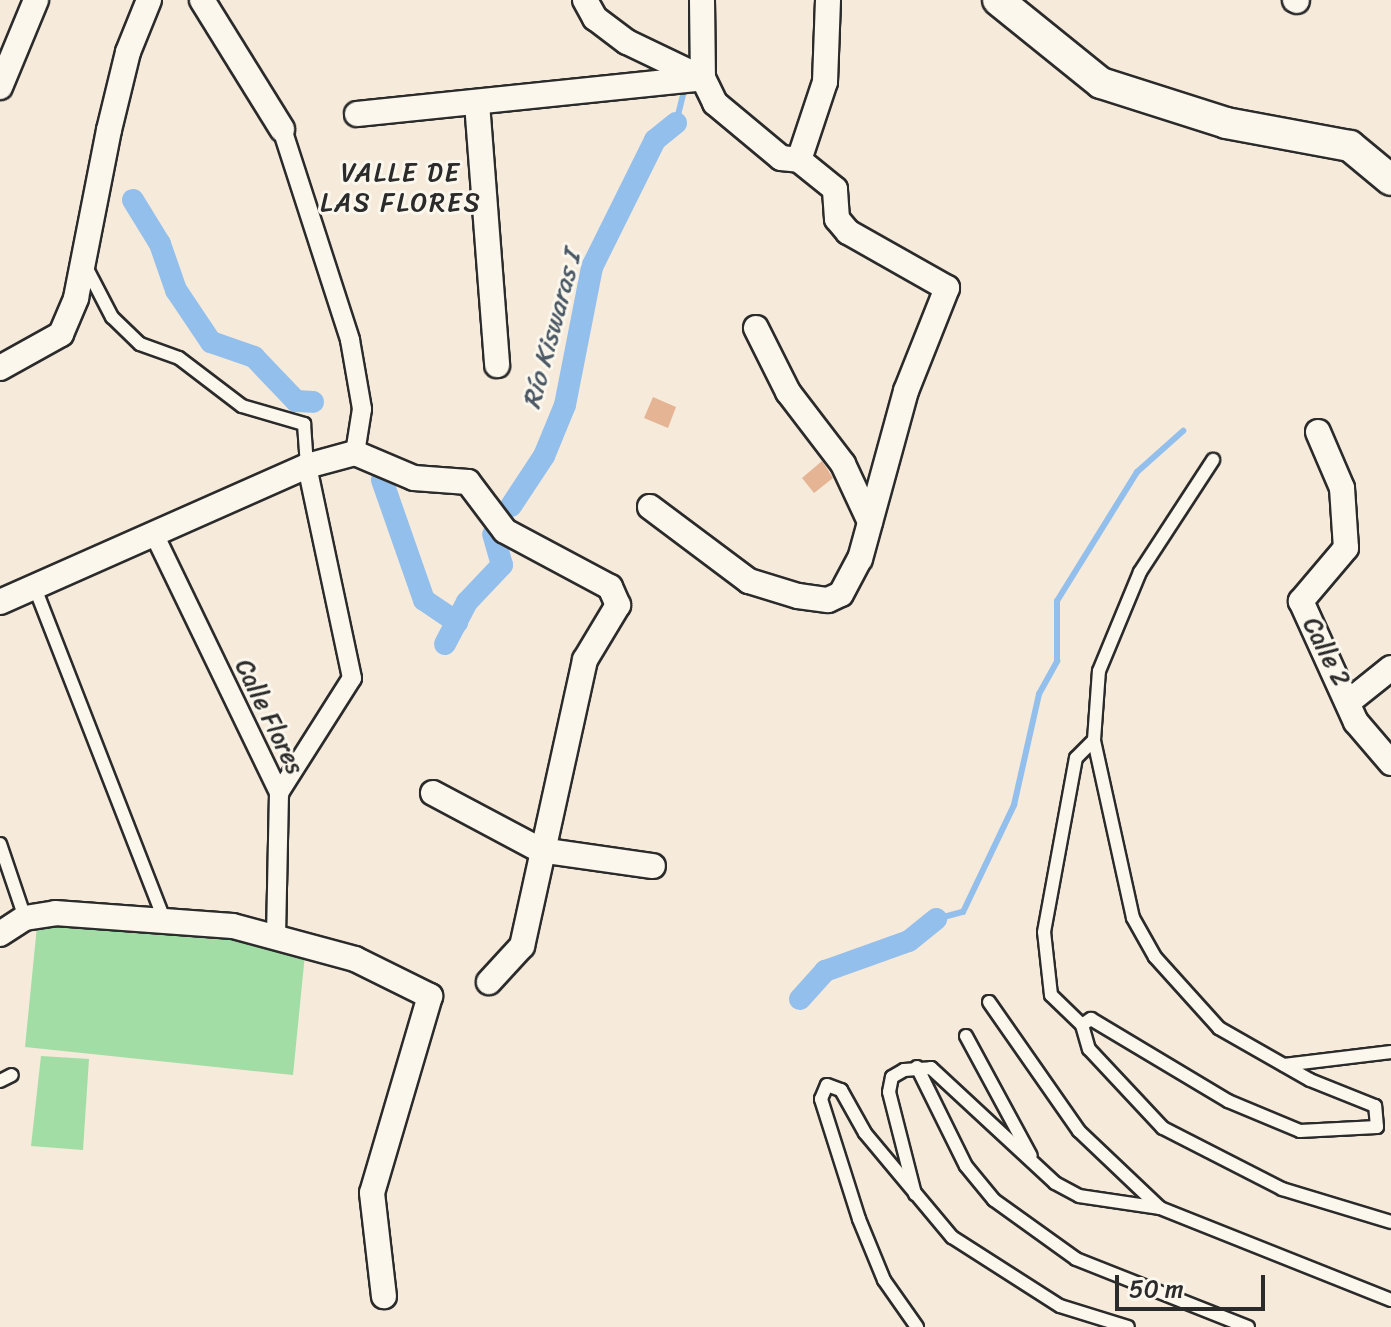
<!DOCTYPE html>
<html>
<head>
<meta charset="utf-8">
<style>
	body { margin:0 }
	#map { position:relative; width:1391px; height:1327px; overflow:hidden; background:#f6eadb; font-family:Sriracha,sans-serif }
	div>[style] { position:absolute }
	.green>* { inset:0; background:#a1dda4 }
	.stream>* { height:6px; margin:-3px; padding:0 3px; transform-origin:3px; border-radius:3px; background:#93bfec }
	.canal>* { height:22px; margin:-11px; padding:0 11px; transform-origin:11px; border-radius:11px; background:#93bfec }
	.building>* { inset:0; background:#e4b495 }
	.roads { filter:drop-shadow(2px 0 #2b2b2b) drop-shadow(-2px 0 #2b2b2b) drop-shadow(0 2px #2b2b2b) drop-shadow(0 -2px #2b2b2b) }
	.service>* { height:12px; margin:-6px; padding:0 6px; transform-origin:6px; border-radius:6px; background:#fbf7ec }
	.pedestrian>* { height:18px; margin:-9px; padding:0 9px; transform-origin:9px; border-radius:9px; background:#fbf7ec }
	.minor>* { height:24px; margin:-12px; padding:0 12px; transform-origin:12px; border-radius:12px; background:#fbf7ec }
	.tertiary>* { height:30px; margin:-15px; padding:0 15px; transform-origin:15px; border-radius:15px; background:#fbf7ec }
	span { translate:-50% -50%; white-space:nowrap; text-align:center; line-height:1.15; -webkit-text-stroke:6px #fbf7ec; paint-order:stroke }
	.street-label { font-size:24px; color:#2b2b2b }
	.neighbourhood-label { font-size:26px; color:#2b2b2b; letter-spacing:2px }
	.water-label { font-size:26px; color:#4a5765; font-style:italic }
	.scale { position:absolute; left:1115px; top:1275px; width:150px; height:36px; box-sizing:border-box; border:4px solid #2b2b2b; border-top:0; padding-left:10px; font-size:24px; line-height:28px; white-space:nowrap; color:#2b2b2b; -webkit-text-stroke:6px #fbf7ec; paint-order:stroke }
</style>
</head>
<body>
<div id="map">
	<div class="green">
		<i style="clip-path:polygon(38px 916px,306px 944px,293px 1075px,25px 1047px)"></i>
		<i style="clip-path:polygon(41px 1056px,89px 1059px,83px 1150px,31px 1146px)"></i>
	</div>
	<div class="stream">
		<i style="left:676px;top:123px;width:36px;rotate:-76deg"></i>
		<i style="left:936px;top:919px;width:28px;rotate:-15deg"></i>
		<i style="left:963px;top:912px;width:119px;rotate:-64.5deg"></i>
		<i style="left:1014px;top:805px;width:114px;rotate:-77.3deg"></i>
		<i style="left:1039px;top:694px;width:38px;rotate:-61deg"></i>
		<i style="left:1057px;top:661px;width:60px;rotate:-90deg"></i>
		<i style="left:1057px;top:601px;width:152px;rotate:-58.2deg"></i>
		<i style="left:1137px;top:472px;width:62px;rotate:-41.7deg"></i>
	</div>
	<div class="canal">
		<i style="left:133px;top:200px;width:52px;rotate:58.5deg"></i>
		<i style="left:160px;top:244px;width:49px;rotate:70.8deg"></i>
		<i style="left:176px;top:290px;width:63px;rotate:56.1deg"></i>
		<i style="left:211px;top:342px;width:46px;rotate:19.2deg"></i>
		<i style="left:254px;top:357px;width:61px;rotate:46.3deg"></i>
		<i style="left:296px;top:401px;width:17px;rotate:3deg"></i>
		<i style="left:382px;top:480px;width:127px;rotate:70.7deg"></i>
		<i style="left:424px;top:600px;width:40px;rotate:34deg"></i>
		<i style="left:511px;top:506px;width:60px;rotate:-56.6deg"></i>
		<i style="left:544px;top:456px;width:55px;rotate:-67.6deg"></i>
		<i style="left:565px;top:405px;width:141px;rotate:-78.9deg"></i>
		<i style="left:592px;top:267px;width:142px;rotate:-63.6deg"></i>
		<i style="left:655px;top:140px;width:27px;rotate:-39deg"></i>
		<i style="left:445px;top:644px;width:47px;rotate:-62.4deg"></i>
		<i style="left:467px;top:602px;width:51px;rotate:-46.6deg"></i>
		<i style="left:502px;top:565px;width:32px;rotate:-106deg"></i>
		<i style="left:800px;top:999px;width:38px;rotate:-48deg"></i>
		<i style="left:825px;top:971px;width:89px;rotate:-19.7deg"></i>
		<i style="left:909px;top:941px;width:35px;rotate:-39deg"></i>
	</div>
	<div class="building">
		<i style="clip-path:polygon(653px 397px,676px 407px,668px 428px,644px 418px)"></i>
		<i style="clip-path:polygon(822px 461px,833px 478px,814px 493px,802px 478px)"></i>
	</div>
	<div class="roads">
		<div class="service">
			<i style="left:85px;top:265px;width:59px;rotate:62.6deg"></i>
			<i style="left:112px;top:317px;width:39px;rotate:44deg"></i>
			<i style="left:140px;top:344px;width:41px;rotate:19.7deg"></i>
			<i style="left:179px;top:358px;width:79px;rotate:37.3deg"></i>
			<i style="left:242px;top:406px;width:65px;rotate:16.2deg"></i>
			<i style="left:304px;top:424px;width:42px;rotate:85.9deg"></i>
			<i style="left:35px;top:588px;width:353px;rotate:68.7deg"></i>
			<i style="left:0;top:844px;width:78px;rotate:71.3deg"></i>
			<i style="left:989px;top:1002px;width:157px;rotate:55.1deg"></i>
			<i style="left:1079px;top:1131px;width:112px;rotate:43.5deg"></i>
			<i style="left:1082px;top:1025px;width:11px;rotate:-34deg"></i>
			<i style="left:1091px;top:1019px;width:160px;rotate:30.9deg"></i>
			<i style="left:1228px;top:1101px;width:78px;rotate:22.6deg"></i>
			<i style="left:1300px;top:1131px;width:77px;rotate:-3deg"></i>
			<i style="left:1377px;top:1127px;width:21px;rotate:-95deg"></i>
			<i style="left:1375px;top:1106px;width:70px;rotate:-158.2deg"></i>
			<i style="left:1310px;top:1080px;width:105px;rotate:-150.3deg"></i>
			<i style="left:1219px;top:1028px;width:96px;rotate:-132deg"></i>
			<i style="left:1155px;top:957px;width:45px;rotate:-119.4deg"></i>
			<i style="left:1133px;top:918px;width:182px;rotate:-102.4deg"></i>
			<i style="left:1094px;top:740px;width:69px;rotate:-85.9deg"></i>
			<i style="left:1099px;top:671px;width:107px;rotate:-67.5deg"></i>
			<i style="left:1140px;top:572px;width:134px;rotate:-56.9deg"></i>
			<i style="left:1082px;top:1025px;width:25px;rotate:74deg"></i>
			<i style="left:1089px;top:1049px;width:108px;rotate:46.9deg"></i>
			<i style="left:1163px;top:1128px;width:134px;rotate:27.1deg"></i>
			<i style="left:1282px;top:1189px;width:114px;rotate:16.8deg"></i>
			<i style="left:1082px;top:1025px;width:43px;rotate:-135.9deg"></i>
			<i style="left:1051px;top:995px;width:63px;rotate:-96.3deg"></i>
			<i style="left:1044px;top:932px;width:177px;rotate:-79.6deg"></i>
			<i style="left:1076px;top:758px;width:25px;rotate:-45deg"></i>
			<i style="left:966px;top:1036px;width:136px;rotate:61.6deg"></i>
			<i style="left:1284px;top:1065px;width:108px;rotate:-6.9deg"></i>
			<i style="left:917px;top:1067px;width:110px;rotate:63.7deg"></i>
			<i style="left:966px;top:1166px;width:44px;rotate:50.5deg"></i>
			<i style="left:994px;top:1200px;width:101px;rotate:35.7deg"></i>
			<i style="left:1076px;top:1259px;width:185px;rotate:21.6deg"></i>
			<i style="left:0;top:1081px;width:13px;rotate:-27deg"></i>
			<i style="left:915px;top:1194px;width:105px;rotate:-104.3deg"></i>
			<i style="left:889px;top:1092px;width:15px;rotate:-79deg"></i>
			<i style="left:892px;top:1077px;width:14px;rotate:-30deg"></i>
			<i style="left:904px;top:1070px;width:27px;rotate:-4deg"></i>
			<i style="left:931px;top:1068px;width:169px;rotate:42.8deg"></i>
			<i style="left:1055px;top:1183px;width:27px;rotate:28deg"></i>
			<i style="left:1079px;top:1196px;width:82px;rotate:8.4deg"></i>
			<i style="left:1160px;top:1208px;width:249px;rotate:21.7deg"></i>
			<i style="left:917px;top:1327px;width:57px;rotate:-125.1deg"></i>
			<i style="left:884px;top:1280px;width:66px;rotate:-112.3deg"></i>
			<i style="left:859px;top:1219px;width:126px;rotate:-107.6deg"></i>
			<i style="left:821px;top:1099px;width:15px;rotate:-67deg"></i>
			<i style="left:827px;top:1085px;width:15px;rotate:20deg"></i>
			<i style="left:841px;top:1090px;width:49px;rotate:60.8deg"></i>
			<i style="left:865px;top:1133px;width:136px;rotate:50.1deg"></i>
			<i style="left:952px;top:1237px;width:128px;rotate:32.6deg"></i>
			<i style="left:1060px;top:1306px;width:71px;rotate:17.2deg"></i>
		</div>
		<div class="pedestrian">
			<i style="left:282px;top:129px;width:222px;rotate:72.1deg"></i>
			<i style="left:350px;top:340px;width:70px;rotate:80.1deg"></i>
			<i style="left:362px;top:409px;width:45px;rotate:99deg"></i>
			<i style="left:154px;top:534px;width:288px;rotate:64.2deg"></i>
			<i style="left:279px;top:793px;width:143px;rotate:91.2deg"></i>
			<i style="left:279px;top:793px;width:136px;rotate:-57.6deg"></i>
			<i style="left:352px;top:678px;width:217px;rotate:-102deg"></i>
		</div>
		<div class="minor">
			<i style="left:202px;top:0;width:152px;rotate:58.2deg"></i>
			<i style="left:585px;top:0;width:21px;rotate:61deg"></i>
			<i style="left:595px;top:18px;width:40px;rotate:37deg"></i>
			<i style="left:627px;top:42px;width:81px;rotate:25.6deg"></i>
			<i style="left:702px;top:0;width:78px;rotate:89.3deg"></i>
			<i style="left:703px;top:78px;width:28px;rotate:64deg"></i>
			<i style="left:715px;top:103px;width:86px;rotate:39.8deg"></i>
			<i style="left:781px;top:158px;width:18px;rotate:6deg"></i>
			<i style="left:1295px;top:0;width:2px;rotate:27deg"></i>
			<i style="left:0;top:87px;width:94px;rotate:-67.5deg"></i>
			<i style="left:477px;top:103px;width:263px;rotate:85.6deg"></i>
			<i style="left:357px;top:114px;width:348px;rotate:-5.9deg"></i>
			<i style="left:756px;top:328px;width:72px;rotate:63.4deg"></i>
			<i style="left:788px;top:392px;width:91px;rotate:52.6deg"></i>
			<i style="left:843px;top:464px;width:64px;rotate:65deg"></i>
			<i style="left:0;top:368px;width:70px;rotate:-29.1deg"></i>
			<i style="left:61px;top:334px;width:39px;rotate:-67deg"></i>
			<i style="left:76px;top:298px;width:171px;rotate:-78.9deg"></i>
			<i style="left:109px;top:130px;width:80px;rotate:-76.3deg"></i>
			<i style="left:128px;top:52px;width:56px;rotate:-68deg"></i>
			<i style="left:1318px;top:432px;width:61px;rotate:66.8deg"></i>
			<i style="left:1342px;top:488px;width:60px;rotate:86.2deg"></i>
			<i style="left:1346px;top:548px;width:70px;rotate:130.3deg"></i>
			<i style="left:1301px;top:601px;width:133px;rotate:65.6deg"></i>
			<i style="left:1356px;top:722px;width:54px;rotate:49.5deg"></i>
			<i style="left:650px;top:507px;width:124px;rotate:36.8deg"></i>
			<i style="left:749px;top:581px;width:51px;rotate:17deg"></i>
			<i style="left:798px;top:596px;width:30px;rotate:8deg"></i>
			<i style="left:828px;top:600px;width:14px;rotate:-25deg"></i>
			<i style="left:841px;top:594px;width:40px;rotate:-62deg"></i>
			<i style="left:860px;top:559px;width:174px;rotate:-74.7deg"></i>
			<i style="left:906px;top:391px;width:111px;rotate:-68.3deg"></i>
			<i style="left:947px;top:288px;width:114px;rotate:-150.5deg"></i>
			<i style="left:848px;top:232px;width:17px;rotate:-130deg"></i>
			<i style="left:837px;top:219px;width:30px;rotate:-94deg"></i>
			<i style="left:835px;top:189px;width:46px;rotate:-141.1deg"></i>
			<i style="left:799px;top:160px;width:82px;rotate:-71.6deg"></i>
			<i style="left:825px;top:82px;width:82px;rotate:-87.9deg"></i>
			<i style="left:0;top:602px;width:336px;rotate:-23.9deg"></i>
			<i style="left:307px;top:466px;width:50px;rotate:-15.2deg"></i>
			<i style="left:355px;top:453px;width:64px;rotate:23deg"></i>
			<i style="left:414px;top:478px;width:54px;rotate:4.2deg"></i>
			<i style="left:468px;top:482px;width:61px;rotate:52.9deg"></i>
			<i style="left:505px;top:531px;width:119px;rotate:28.1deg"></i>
			<i style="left:610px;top:587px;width:20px;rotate:66deg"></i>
			<i style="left:618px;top:605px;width:64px;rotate:121deg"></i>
			<i style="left:585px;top:660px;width:293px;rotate:102.4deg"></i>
			<i style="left:522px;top:946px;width:49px;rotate:132.5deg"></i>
			<i style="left:1351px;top:700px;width:51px;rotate:-38.7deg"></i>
			<i style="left:433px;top:793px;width:121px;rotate:28deg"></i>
			<i style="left:540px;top:850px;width:114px;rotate:8.1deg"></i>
			<i style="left:0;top:934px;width:30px;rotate:-33deg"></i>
			<i style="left:25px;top:918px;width:30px;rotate:-9deg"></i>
			<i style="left:55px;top:913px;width:178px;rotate:4.2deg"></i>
			<i style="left:233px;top:926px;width:126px;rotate:15.1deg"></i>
			<i style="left:355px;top:959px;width:84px;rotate:26.3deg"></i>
			<i style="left:430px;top:996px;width:205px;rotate:106.4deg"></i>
			<i style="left:372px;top:1193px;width:104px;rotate:83.4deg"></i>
		</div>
		<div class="tertiary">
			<i style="left:998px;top:0;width:132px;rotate:38.9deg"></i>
			<i style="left:1101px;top:83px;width:131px;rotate:17.7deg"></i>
			<i style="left:1226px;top:123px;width:126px;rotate:10.5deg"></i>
			<i style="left:1350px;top:146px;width:53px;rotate:39.7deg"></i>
		</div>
	</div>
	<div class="street-label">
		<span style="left:1326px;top:652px;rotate:63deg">Calle 2</span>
		<span style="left:269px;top:717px;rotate:64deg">Calle Flores</span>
	</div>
	<div class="neighbourhood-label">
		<span style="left:401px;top:188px">VALLE DE<br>LAS FLORES</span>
	</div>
	<div class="water-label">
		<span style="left:552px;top:330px;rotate:-75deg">Río Kiswaras I</span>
	</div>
	<div class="scale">50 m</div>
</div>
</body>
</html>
